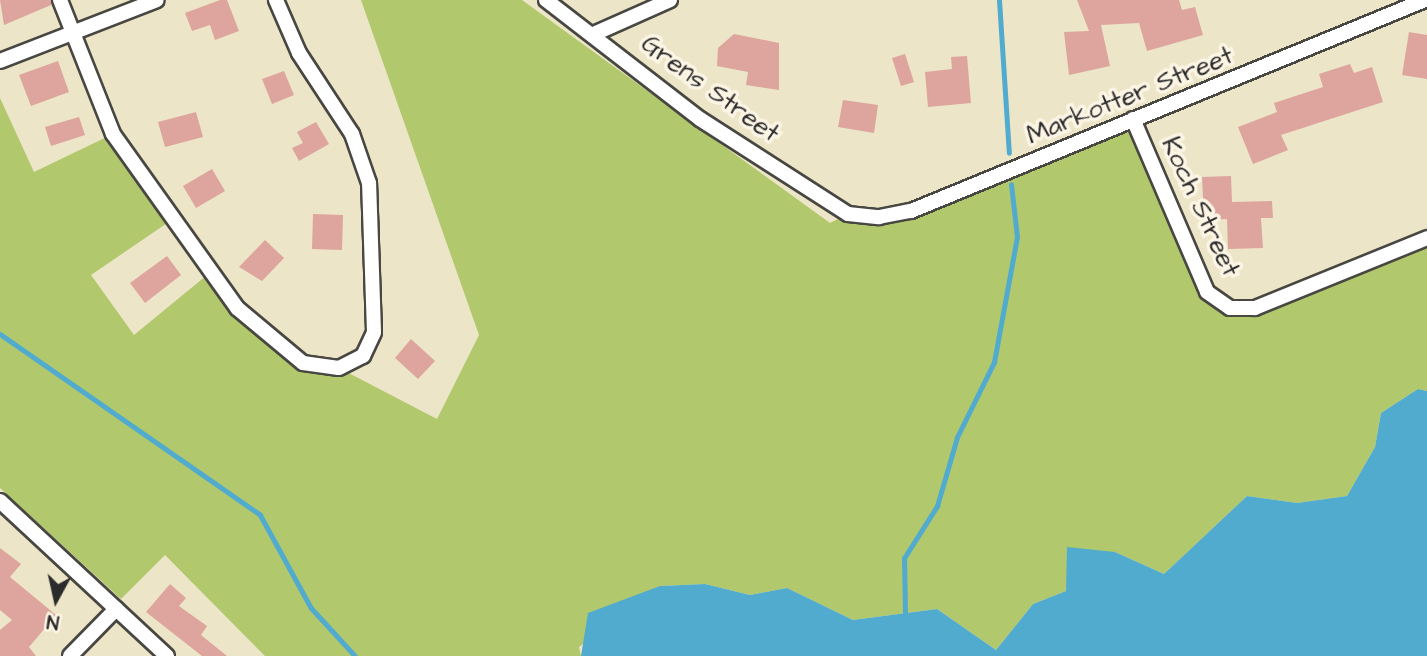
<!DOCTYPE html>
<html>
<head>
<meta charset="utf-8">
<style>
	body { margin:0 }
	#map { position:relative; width:1427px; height:656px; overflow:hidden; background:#ece5c7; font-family:"Architects Daughter",sans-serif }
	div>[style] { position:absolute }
	.green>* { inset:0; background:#b1c86d }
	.water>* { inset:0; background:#51abce }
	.stream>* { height:5px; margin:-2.5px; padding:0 2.5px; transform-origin:2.5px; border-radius:2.5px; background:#51abce }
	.building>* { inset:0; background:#dda59d }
	.roads { filter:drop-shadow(2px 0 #484742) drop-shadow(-2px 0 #484742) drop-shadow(0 2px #484742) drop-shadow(0 -2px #484742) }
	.street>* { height:14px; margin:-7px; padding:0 7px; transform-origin:7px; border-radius:7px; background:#fff }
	span { translate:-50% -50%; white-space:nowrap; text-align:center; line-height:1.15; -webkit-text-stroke:7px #fcf5e5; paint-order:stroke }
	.street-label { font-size:26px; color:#2b2b2b }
	.north { position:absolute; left:21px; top:565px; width:70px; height:70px; -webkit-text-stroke:5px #fcf5e5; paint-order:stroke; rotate:188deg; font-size:19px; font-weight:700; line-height:28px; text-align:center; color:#2b2b2b }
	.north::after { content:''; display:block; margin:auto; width:24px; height:32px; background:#2b2b2b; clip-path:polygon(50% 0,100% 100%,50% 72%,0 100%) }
</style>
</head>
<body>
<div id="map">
	<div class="green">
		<i style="clip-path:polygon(361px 0,522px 0,830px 223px,848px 214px,879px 217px,1133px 119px,1207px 292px,1230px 308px,1255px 308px,1427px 238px,1427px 391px,1418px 389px,1381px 413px,1375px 447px,1347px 496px,1297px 503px,1247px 496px,1164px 574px,1115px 552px,1066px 591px,1033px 604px,996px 650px,937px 609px,853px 620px,787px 588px,750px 595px,705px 584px,660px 586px,579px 647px,581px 656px,265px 656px,165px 555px,121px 599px,0 488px,0 98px,34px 172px,113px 134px,176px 217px,91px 275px,134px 335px,212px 271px,282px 348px,339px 368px,437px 419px,479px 335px)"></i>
	</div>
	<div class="water">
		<i style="clip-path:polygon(1418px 389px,1427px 391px,1427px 656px,581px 656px,588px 613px,660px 586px,705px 584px,750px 595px,787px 588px,853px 620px,937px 609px,996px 650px,1033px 604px,1066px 591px,1067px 547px,1115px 552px,1164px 574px,1247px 496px,1297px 503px,1347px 496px,1375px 447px,1381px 413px)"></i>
	</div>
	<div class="stream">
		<i style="left:999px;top:0;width:153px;rotate:86.3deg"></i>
		<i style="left:0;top:334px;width:317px;rotate:34.8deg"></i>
		<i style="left:260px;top:515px;width:106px;rotate:61.3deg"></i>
		<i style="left:311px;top:608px;width:65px;rotate:47.5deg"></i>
		<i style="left:905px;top:613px;width:55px;rotate:-91deg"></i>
		<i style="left:904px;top:558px;width:62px;rotate:-57.6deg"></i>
		<i style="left:937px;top:506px;width:72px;rotate:-73.8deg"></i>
		<i style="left:957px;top:437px;width:84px;rotate:-63.7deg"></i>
		<i style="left:994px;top:362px;width:127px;rotate:-79.6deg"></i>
		<i style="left:1017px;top:237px;width:53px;rotate:-96.5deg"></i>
	</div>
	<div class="building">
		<i style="clip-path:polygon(0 0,51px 0,51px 5px,4px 25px)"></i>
		<i style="clip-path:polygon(220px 0,227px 0,239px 31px,215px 40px,210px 25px,192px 31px,185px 13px)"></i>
		<i style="clip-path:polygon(1077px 0,1179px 0,1182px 10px,1195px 7px,1203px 35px,1147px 51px,1139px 23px,1101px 25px,1110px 66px,1069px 75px,1064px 32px,1089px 31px)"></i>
		<i style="clip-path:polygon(1409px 32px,1427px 35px,1427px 79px,1402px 75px)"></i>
		<i style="clip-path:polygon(734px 34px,779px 43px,779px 90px,746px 85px,748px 72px,717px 66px,718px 48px)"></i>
		<i style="clip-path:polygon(905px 54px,914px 82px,901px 86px,892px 58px)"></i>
		<i style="clip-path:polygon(967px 56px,971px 103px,928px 107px,925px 72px,952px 69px,951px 57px)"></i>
		<i style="clip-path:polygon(58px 61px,69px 92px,31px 106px,19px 75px)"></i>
		<i style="clip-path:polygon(1350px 64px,1354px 73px,1372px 67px,1383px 102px,1281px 135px,1288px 150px,1253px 164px,1238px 127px,1277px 112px,1274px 103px,1323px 87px,1319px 74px)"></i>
		<i style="clip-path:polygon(284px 71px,294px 95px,272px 104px,262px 79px)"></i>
		<i style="clip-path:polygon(843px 100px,878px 105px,874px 133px,838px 127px)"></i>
		<i style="clip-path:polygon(196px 112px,203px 137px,165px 147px,158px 122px)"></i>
		<i style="clip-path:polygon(79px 117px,85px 135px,51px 146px,45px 127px)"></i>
		<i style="clip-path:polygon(316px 122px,329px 144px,299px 161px,292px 148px,303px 143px,297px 132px)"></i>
		<i style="clip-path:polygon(212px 169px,225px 191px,196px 208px,183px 186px)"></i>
		<i style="clip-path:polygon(1231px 176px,1232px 202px,1272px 201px,1273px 218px,1261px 218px,1263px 248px,1228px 249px,1227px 219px,1204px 220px,1202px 177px)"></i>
		<i style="clip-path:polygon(313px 214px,343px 215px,342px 250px,312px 249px)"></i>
		<i style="clip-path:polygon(265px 240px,284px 258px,262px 281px,239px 267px)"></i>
		<i style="clip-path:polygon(167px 256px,181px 275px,145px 303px,130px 283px)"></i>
		<i style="clip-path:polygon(411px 339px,435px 361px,418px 379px,395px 358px)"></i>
		<i style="clip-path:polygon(0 548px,21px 564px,10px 577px,56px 615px,29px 647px,36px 656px,0 656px,0 630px,12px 620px,0 610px)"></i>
		<i style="clip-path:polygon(170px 584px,186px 598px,179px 606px,207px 626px,201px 635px,227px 656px,202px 656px,146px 612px)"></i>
	</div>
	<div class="roads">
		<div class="street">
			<i style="left:60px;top:0;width:144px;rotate:68.4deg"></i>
			<i style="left:113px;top:134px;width:214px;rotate:54.5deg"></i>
			<i style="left:237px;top:308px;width:86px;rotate:39.8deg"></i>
			<i style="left:303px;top:363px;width:36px;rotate:8deg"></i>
			<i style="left:339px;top:368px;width:27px;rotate:-27deg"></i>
			<i style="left:363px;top:356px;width:26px;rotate:-65deg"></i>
			<i style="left:374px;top:332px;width:149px;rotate:-91.9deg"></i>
			<i style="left:369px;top:183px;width:52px;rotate:-109.1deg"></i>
			<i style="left:352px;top:134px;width:97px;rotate:-123.2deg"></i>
			<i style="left:299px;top:53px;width:58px;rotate:-113.5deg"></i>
			<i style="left:546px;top:0;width:195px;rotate:37.7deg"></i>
			<i style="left:700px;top:119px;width:176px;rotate:32.7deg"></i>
			<i style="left:848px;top:214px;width:31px;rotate:6deg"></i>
			<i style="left:879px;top:217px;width:33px;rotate:-11deg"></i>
			<i style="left:911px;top:211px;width:556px;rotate:-22.32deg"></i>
			<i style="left:596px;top:33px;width:81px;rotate:-24deg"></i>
			<i style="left:0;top:61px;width:168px;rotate:-21.2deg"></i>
			<i style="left:1133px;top:119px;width:188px;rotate:66.8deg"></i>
			<i style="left:1207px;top:292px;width:28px;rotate:35deg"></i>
			<i style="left:1230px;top:308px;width:25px"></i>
			<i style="left:1255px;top:308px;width:186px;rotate:-22.1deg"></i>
			<i style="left:0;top:501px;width:228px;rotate:42.9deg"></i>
			<i style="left:70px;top:656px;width:66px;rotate:-45.6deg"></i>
		</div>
	</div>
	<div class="street-label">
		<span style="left:710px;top:89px;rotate:36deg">Grens Street</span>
		<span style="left:1130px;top:96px;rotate:-22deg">Markotter Street</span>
		<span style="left:1200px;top:207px;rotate:65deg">Koch Street</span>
	</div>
	<div class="north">N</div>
</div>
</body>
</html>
